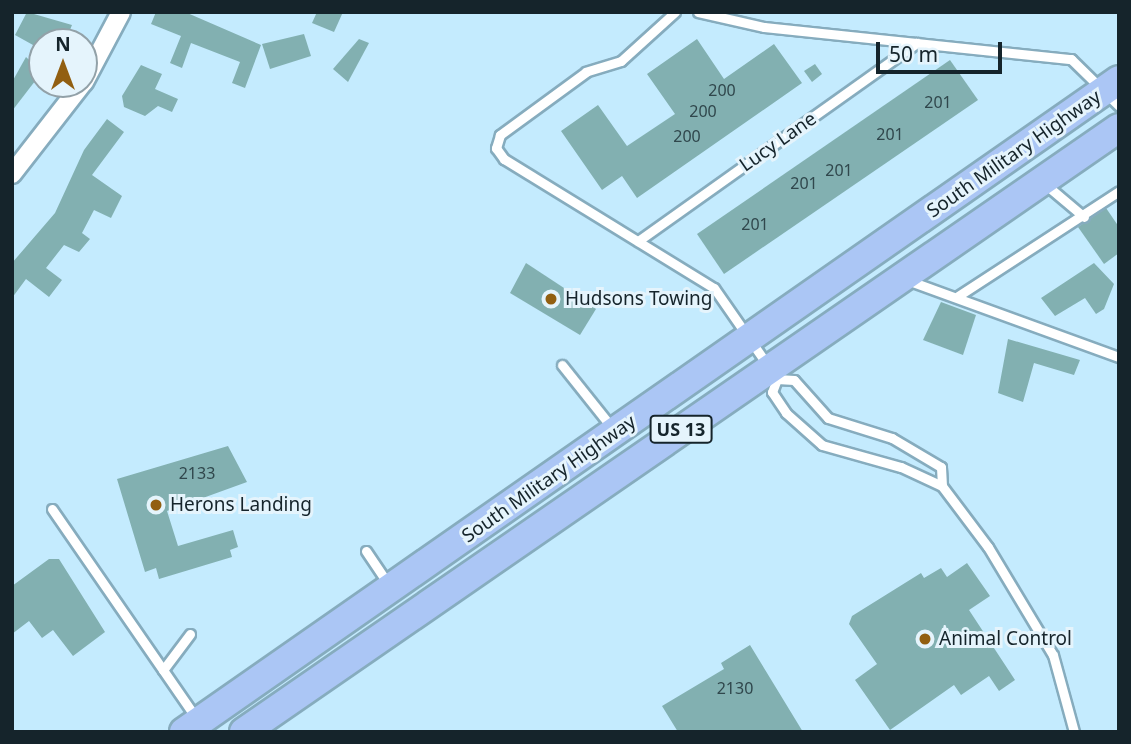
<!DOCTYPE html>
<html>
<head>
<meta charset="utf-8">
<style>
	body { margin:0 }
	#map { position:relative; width:1131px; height:744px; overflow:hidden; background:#c4ebfe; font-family:"Noto Sans",sans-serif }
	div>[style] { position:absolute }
	.building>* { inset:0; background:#82b0b1 }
	.roads { filter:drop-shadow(2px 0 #86acbe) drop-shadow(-2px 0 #86acbe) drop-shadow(0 2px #86acbe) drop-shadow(0 -2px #86acbe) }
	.lane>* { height:9px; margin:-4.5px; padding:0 4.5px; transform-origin:4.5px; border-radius:4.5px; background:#fff }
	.street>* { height:18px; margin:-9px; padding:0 9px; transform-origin:9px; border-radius:9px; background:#fff }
	.primary>* { height:28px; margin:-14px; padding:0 14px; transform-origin:14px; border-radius:14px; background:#abc6f5 }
	.dots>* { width:19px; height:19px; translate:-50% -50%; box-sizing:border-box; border:4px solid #e5f4fc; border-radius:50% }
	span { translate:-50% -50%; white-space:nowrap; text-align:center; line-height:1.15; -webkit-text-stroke:6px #e5f4fc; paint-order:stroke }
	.number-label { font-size:16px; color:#30474c }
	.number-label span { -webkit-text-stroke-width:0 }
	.shield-label span { padding:2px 5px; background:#e5f4fc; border:2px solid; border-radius:5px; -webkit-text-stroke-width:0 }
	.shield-label { font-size:18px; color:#15242b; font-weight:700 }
	.street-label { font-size:19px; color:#15242b }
	.poi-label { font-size:19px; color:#15242b }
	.left { translate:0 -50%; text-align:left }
	.frame { position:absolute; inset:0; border:14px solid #15242b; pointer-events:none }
	.north { position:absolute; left:28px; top:28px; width:70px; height:70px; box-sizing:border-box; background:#e5f4fc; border:2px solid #92a1a8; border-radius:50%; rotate:0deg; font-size:19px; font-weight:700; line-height:28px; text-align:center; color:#15242b }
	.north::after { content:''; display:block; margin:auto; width:24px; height:32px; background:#925f11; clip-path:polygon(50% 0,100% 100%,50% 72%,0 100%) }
	.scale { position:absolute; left:876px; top:42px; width:126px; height:32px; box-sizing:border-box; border:4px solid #15242b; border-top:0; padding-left:9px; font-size:21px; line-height:24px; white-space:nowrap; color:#15242b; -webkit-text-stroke:5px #e5f4fc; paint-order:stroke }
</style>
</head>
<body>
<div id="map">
	<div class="building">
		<i style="clip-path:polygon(27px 12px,72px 25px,65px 42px,42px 42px,42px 50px,15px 35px)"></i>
		<i style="clip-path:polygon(156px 12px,185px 12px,261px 45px,245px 88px,232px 83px,240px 62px,191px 43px,182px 68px,170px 63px,181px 36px,151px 24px)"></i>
		<i style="clip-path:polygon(317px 12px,343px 12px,334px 32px,312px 23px)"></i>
		<i style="clip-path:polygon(304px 34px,311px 56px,270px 69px,262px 44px)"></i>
		<i style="clip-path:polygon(359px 39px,369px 43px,348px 82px,333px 69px)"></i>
		<i style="clip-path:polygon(697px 39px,724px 79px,774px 44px,802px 83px,637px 198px,622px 176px,602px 190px,561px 131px,598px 105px,627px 146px,675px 114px,647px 74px)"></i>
		<i style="clip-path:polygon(26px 57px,42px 72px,12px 111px,12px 82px)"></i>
		<i style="clip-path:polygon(950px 60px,978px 100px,724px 274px,697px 234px)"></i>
		<i style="clip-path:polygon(815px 64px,822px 74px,812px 82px,804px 71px)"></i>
		<i style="clip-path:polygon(141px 65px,162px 74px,155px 89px,178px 99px,172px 112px,158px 106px,145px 116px,124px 107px,122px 96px)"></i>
		<i style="clip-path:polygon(107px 119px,124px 132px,92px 175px,122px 196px,111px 218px,94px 210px,82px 233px,90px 239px,79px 252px,64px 245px,46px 268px,62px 280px,49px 297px,26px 279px,12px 298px,12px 263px,55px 213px,84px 150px)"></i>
		<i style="clip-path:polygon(1106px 208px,1119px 227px,1119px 253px,1104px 264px,1078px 227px)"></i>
		<i style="clip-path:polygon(526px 263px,596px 309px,580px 335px,510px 293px)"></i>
		<i style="clip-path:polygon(1094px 263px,1114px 284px,1104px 309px,1096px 314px,1085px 298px,1055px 316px,1041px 298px)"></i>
		<i style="clip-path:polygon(941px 302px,976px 315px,963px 355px,923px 340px)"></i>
		<i style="clip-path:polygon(1008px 339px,1080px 360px,1074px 375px,1034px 363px,1023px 402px,998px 393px)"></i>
		<i style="clip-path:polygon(228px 446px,247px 482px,167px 511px,178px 546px,233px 530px,238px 547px,230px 550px,232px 557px,159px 579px,156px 568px,145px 572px,117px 479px)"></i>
		<i style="clip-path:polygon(49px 559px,59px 559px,105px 632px,73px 656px,53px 630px,42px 638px,29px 621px,12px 634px,12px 586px)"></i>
		<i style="clip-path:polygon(967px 563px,990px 596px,969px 610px,1015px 680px,999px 691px,989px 676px,961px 695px,954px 685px,890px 730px,855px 680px,877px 664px,849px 624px,852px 616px,921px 573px,924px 578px,941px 568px,947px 577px)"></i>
		<i style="clip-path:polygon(750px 645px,803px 732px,678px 732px,662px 706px,724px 669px,721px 663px)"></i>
	</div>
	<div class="roads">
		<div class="lane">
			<i style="left:675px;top:12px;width:73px;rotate:137.8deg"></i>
			<i style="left:621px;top:61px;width:37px;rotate:163deg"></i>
			<i style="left:586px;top:72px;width:107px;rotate:143.8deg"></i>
			<i style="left:500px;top:135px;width:14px;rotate:107deg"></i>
			<i style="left:496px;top:148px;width:14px;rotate:54deg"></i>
			<i style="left:504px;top:159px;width:246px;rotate:31.6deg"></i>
			<i style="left:714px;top:288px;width:96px;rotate:55.2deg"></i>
			<i style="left:698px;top:12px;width:68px;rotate:12.8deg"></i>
			<i style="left:764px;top:27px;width:309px;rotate:6deg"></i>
			<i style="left:1071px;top:59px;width:67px;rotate:44.4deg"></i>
			<i style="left:1045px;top:184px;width:51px;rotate:40.2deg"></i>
			<i style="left:638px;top:241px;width:342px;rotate:-35.4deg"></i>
			<i style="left:907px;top:280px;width:226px;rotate:20deg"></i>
			<i style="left:958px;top:296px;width:192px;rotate:-33.1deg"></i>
			<i style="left:562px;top:365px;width:82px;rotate:51.4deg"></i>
			<i style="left:777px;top:379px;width:17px;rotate:3deg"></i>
			<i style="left:794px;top:380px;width:51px;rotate:48.2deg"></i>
			<i style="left:828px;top:418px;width:67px;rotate:17.4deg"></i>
			<i style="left:892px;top:438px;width:57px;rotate:30.6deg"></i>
			<i style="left:941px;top:467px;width:19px;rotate:87deg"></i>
			<i style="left:942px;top:486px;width:76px;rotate:53deg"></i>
			<i style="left:988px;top:547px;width:126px;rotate:59deg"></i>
			<i style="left:1053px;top:655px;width:80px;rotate:74.7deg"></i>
			<i style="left:777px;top:379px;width:14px;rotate:111deg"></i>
			<i style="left:772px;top:392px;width:25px;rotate:56deg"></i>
			<i style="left:786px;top:413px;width:48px;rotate:41.6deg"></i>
			<i style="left:822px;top:445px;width:82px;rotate:15.6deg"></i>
			<i style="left:901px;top:467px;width:45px;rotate:24.9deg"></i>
			<i style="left:52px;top:509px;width:254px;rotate:55.4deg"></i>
			<i style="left:366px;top:551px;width:40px;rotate:56deg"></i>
			<i style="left:163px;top:670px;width:45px;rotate:-53.1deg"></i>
		</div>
		<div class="street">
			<i style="left:84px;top:82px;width:79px;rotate:-62.1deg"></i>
			<i style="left:12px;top:174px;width:114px;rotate:-52.1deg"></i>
		</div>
		<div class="primary">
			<i style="left:184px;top:732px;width:1140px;rotate:-34.89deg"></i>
			<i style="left:244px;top:732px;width:1063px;rotate:-34.62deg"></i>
		</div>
	</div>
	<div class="dots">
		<i style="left:551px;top:299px;background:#925f11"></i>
		<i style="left:156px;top:505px;background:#925f11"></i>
		<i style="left:925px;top:639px;background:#925f11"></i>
	</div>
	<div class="number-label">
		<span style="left:722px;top:90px">200</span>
		<span style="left:938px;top:102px">201</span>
		<span style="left:703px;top:111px">200</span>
		<span style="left:890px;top:134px">201</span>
		<span style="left:687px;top:136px">200</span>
		<span style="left:839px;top:170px">201</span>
		<span style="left:804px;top:183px">201</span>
		<span style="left:755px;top:224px">201</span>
		<span style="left:197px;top:473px">2133</span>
		<span style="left:735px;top:688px">2130</span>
	</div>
	<div class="shield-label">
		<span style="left:681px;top:429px">US 13</span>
	</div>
	<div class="street-label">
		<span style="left:778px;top:142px;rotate:-35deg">Lucy Lane</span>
		<span style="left:1014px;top:154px;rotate:-35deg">South Military Highway</span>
		<span style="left:549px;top:479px;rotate:-35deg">South Military Highway</span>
	</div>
	<div class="poi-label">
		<span class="left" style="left:565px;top:299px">Hudsons Towing</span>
		<span class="left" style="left:170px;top:505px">Herons Landing</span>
		<span class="left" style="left:939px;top:639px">Animal Control</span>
	</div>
	<div class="frame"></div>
	<div class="north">N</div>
	<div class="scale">50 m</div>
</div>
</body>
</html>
